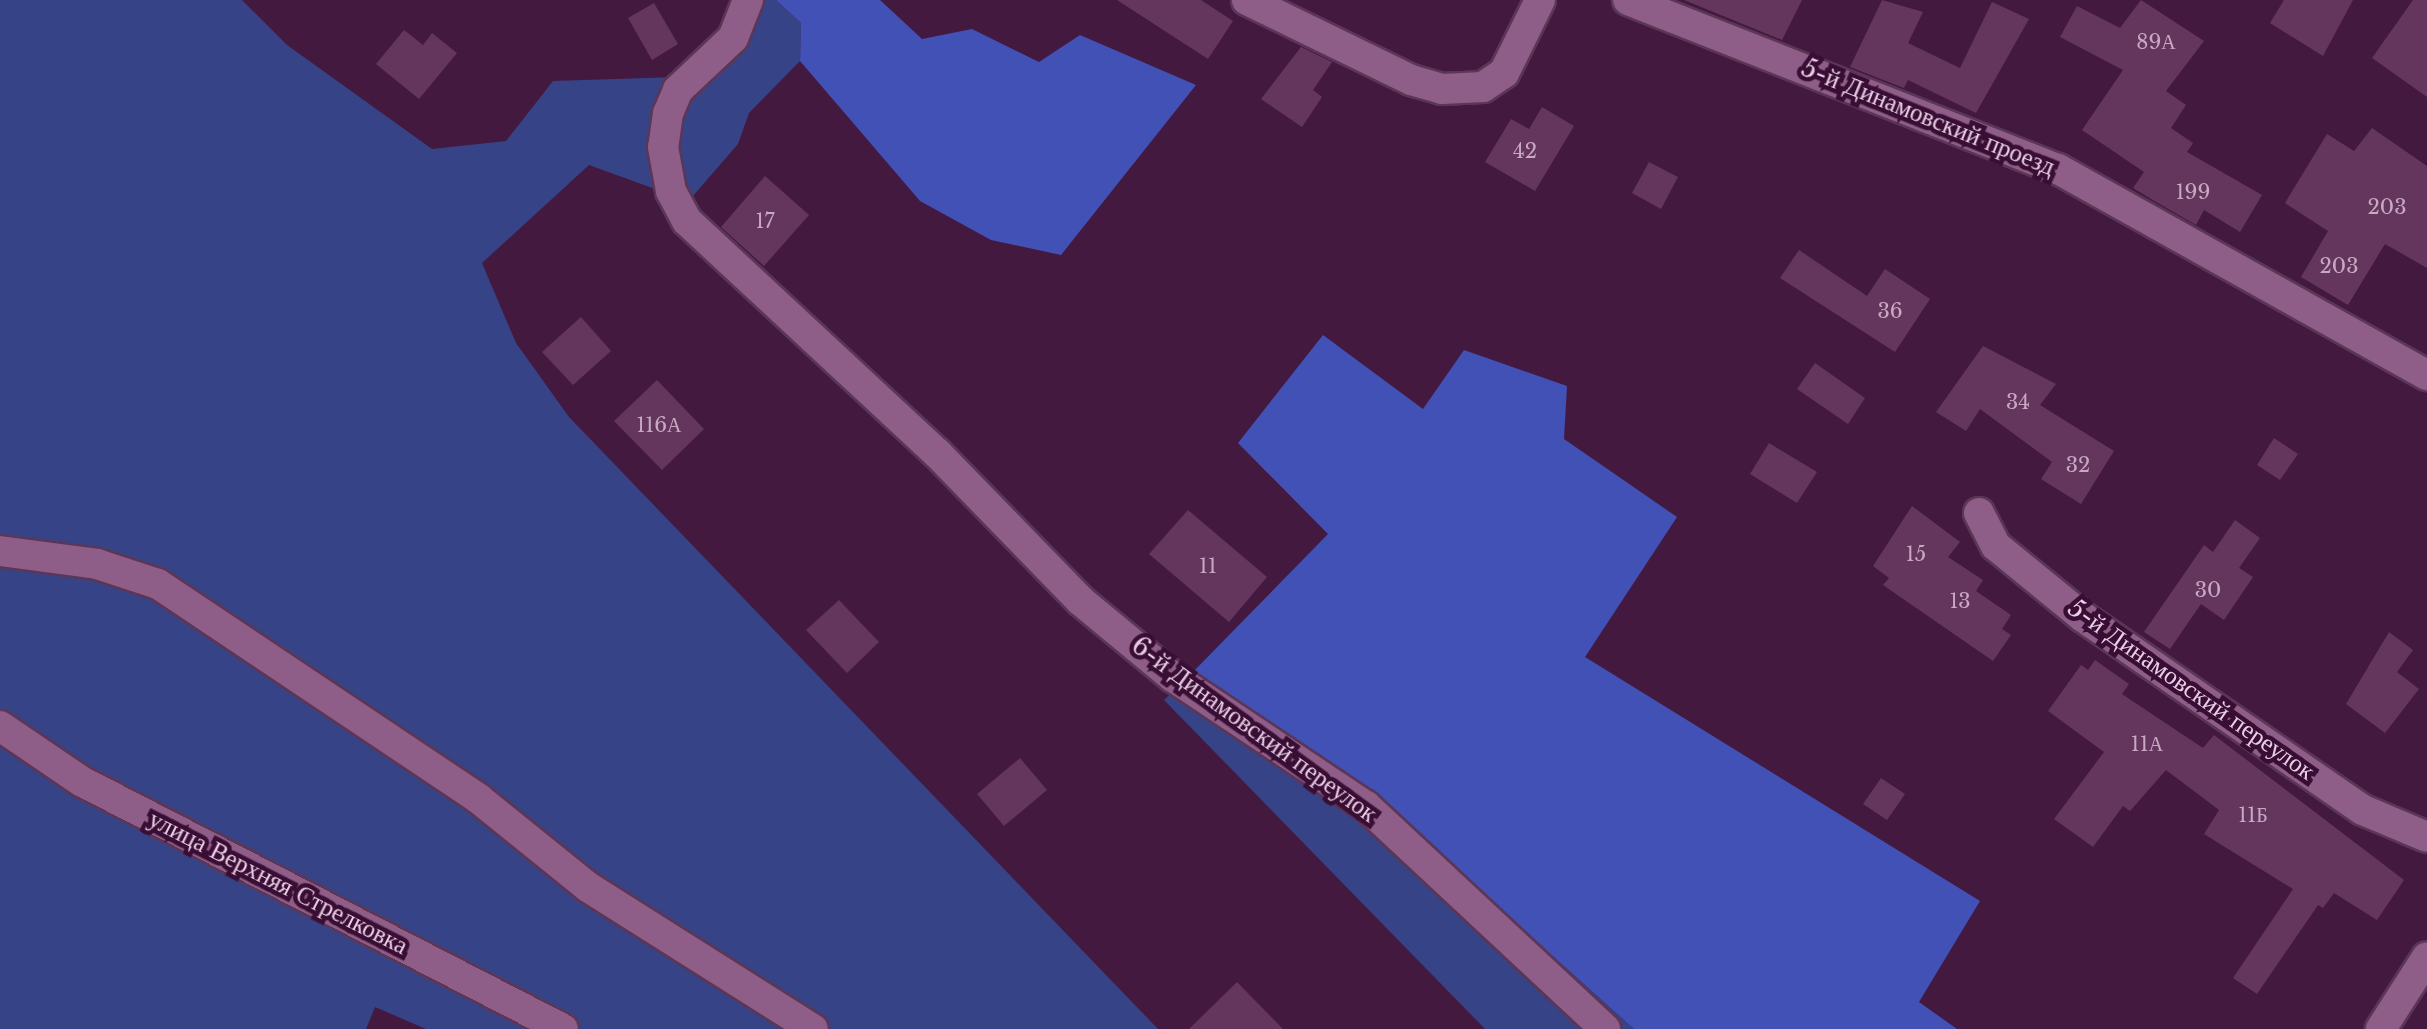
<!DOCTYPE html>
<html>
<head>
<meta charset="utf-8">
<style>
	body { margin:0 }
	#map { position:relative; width:2427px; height:1029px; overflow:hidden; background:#44193f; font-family:"Libre Baskerville",serif }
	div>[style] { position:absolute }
	.green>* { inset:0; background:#364387 }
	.forest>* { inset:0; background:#4151b6 }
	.building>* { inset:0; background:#64365d }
	.roads { filter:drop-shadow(2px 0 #5b3657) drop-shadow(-2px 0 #5b3657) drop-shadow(0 2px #5b3657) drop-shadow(0 -2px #5b3657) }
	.street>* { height:30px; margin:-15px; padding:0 15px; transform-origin:15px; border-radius:15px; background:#8f5e88 }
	span { translate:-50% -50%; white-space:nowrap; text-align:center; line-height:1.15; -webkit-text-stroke:9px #390e35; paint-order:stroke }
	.number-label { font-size:20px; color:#c8a8c3 }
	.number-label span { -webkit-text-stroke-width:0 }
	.street-label { font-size:25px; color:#eacee5 }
</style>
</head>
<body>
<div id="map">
	<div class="green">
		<i style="clip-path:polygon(0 0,242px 0,287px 45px,432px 149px,506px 141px,553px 81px,678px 77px,651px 120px,655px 189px,589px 165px,482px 263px,516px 343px,569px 417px,1158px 1029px,426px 1029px,375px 1007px,366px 1029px,0 1029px)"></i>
		<i style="clip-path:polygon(763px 0,776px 0,801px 23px,800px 61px,749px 113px,738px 144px,686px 204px,674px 146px,678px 116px)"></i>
		<i style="clip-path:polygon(1189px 676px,1371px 793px,1634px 1029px,1485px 1029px,1164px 700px)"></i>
	</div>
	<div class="forest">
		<i style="clip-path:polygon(776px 0,880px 0,922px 39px,972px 29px,1039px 62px,1080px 35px,1196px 85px,1061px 255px,991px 240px,920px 201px,800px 61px,801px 23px)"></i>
		<i style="clip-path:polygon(1323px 335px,1423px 409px,1464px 350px,1567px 386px,1564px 439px,1677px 517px,1585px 657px,1980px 901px,1919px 1002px,1957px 1029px,1634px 1029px,1371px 793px,1189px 676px,1328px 534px,1238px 443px)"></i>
	</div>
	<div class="building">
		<i style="clip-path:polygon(1117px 0,1201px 0,1233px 21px,1208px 59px)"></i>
		<i style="clip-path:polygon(1684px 0,1802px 0,1782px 40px)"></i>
		<i style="clip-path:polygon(1882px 0,1923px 12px,1908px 43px,1960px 68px,1992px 2px,2029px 19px,1976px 113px,1908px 80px,1904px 88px,1850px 67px)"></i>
		<i style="clip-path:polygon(2141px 0,2204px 41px,2166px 91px,2186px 105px,2171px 128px,2193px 143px,2187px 152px,2262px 195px,2240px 232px,2204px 210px,2196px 225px,2151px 199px,2133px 188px,2144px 172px,2082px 130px,2123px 70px,2060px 37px,2077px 6px,2120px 28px)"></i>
		<i style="clip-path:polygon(2284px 0,2353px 0,2323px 56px,2270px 23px)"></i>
		<i style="clip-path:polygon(2413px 0,2427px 0,2427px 97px,2372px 58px)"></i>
		<i style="clip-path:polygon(654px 3px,678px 44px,652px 60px,628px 18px)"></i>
		<i style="clip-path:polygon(404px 30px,423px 45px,432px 33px,457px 53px,419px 99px,376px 64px)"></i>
		<i style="clip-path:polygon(1301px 47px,1332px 62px,1313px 90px,1322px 97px,1302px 127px,1261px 99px)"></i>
		<i style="clip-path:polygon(1542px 107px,1574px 126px,1535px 191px,1485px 162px,1511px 119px,1529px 129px)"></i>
		<i style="clip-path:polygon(2372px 128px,2427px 166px,2427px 268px,2385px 244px,2348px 305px,2301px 277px,2328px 231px,2285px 203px,2327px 134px,2354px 151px)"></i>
		<i style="clip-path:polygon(1649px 162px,1678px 177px,1661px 209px,1632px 193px)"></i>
		<i style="clip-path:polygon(765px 176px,809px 215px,764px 266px,721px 227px)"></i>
		<i style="clip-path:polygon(1799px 250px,1867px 296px,1885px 269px,1930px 299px,1895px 352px,1780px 278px)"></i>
		<i style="clip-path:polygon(581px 317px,611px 351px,573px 385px,542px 352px)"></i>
		<i style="clip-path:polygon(1983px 346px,2056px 384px,2040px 405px,2114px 451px,2081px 504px,2041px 479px,2052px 462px,1980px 409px,1966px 431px,1936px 412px)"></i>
		<i style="clip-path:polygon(1815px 363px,1865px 398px,1848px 424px,1797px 389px)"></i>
		<i style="clip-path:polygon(657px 380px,704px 429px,662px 470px,614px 421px)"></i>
		<i style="clip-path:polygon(2274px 438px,2298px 454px,2280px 480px,2257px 465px)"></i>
		<i style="clip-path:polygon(1769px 443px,1817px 472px,1797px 503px,1750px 474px)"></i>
		<i style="clip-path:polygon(1912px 506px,1960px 542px,1948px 557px,1983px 580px,1976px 591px,2011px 615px,2002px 629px,2011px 635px,1993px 661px,1883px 585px,1889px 578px,1873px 566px)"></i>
		<i style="clip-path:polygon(1188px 510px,1267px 577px,1229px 622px,1149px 554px)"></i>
		<i style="clip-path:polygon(2235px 520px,2260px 538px,2239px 568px,2253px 577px,2224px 620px,2201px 604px,2170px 649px,2144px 632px,2204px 545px,2213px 552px)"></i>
		<i style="clip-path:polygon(839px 600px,879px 642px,847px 673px,806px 630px)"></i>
		<i style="clip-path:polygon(2389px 632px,2413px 650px,2397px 672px,2419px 689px,2385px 733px,2346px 704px)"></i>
		<i style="clip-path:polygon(2095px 660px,2129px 684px,2122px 694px,2203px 748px,2214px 735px,2404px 880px,2377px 920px,2334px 893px,2323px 908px,2318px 905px,2257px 994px,2233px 978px,2293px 889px,2204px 834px,2219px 810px,2166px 770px,2130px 811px,2123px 806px,2093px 847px,2054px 819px,2104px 752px,2048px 711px,2081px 665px,2088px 670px)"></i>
		<i style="clip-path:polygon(1020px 758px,1047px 790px,1004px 826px,977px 794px)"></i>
		<i style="clip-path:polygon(1881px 778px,1905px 794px,1887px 820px,1863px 804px)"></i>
		<i style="clip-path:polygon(1237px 982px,1283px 1029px,1189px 1029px)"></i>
	</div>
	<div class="roads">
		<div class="street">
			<i style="left:748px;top:0;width:41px;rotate:111.5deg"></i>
			<i style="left:733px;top:38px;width:76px;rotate:136.6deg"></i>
			<i style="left:678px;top:90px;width:25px;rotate:113deg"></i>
			<i style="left:668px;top:113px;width:34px;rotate:98deg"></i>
			<i style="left:663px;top:147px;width:45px;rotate:79.7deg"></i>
			<i style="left:671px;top:191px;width:34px;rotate:62deg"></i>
			<i style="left:687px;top:221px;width:341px;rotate:42.9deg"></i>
			<i style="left:937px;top:453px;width:206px;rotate:45.8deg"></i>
			<i style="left:1081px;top:601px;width:119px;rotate:39.6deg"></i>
			<i style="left:1173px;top:677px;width:232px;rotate:33.8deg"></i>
			<i style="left:1366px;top:806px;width:327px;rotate:43deg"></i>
			<i style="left:1247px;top:0;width:182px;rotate:26deg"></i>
			<i style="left:1411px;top:80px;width:32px;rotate:16deg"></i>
			<i style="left:1442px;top:89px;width:41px;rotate:-2.8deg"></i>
			<i style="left:1483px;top:87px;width:25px;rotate:-34deg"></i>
			<i style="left:1504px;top:73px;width:81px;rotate:-63.7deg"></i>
			<i style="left:1628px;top:0;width:462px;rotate:21.5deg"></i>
			<i style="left:2058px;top:169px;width:423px;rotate:29.2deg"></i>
			<i style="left:1979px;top:513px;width:37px;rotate:63deg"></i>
			<i style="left:1996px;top:546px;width:112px;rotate:39.2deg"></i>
			<i style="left:2083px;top:617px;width:340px;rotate:34.6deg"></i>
			<i style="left:2363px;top:810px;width:69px;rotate:22.9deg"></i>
			<i style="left:0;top:551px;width:98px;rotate:7.6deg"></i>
			<i style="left:97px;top:564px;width:64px;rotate:18.2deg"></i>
			<i style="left:158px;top:584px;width:386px;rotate:33.8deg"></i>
			<i style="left:479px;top:799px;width:140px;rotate:38.9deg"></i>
			<i style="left:588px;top:887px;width:266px;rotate:32.3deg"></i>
			<i style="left:0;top:726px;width:98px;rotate:34.2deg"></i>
			<i style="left:81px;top:781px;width:542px;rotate:27.23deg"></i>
			<i style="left:2381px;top:1029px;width:85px;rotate:-57.4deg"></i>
		</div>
	</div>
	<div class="number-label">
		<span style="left:2156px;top:42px">89А</span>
		<span style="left:1525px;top:151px">42</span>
		<span style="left:2193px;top:192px">199</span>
		<span style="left:2387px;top:207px">203</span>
		<span style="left:765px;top:221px">17</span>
		<span style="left:2339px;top:266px">203</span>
		<span style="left:1890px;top:311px">36</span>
		<span style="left:2018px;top:402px">34</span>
		<span style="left:659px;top:425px">116А</span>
		<span style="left:2078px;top:465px">32</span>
		<span style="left:1916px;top:554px">15</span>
		<span style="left:1208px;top:566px">11</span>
		<span style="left:2208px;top:590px">30</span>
		<span style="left:1960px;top:601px">13</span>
		<span style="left:2147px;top:744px">11А</span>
		<span style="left:2253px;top:815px">11Б</span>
	</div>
	<div class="street-label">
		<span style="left:1928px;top:118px;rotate:22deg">5-й Динамовский проезд</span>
		<span style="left:2191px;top:690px;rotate:35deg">5-й Динамовский переулок</span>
		<span style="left:1254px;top:730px;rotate:36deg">6-й Динамовский переулок</span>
		<span style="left:278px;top:883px;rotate:27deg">улица Верхняя Стрелковка</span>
	</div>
</div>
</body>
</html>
